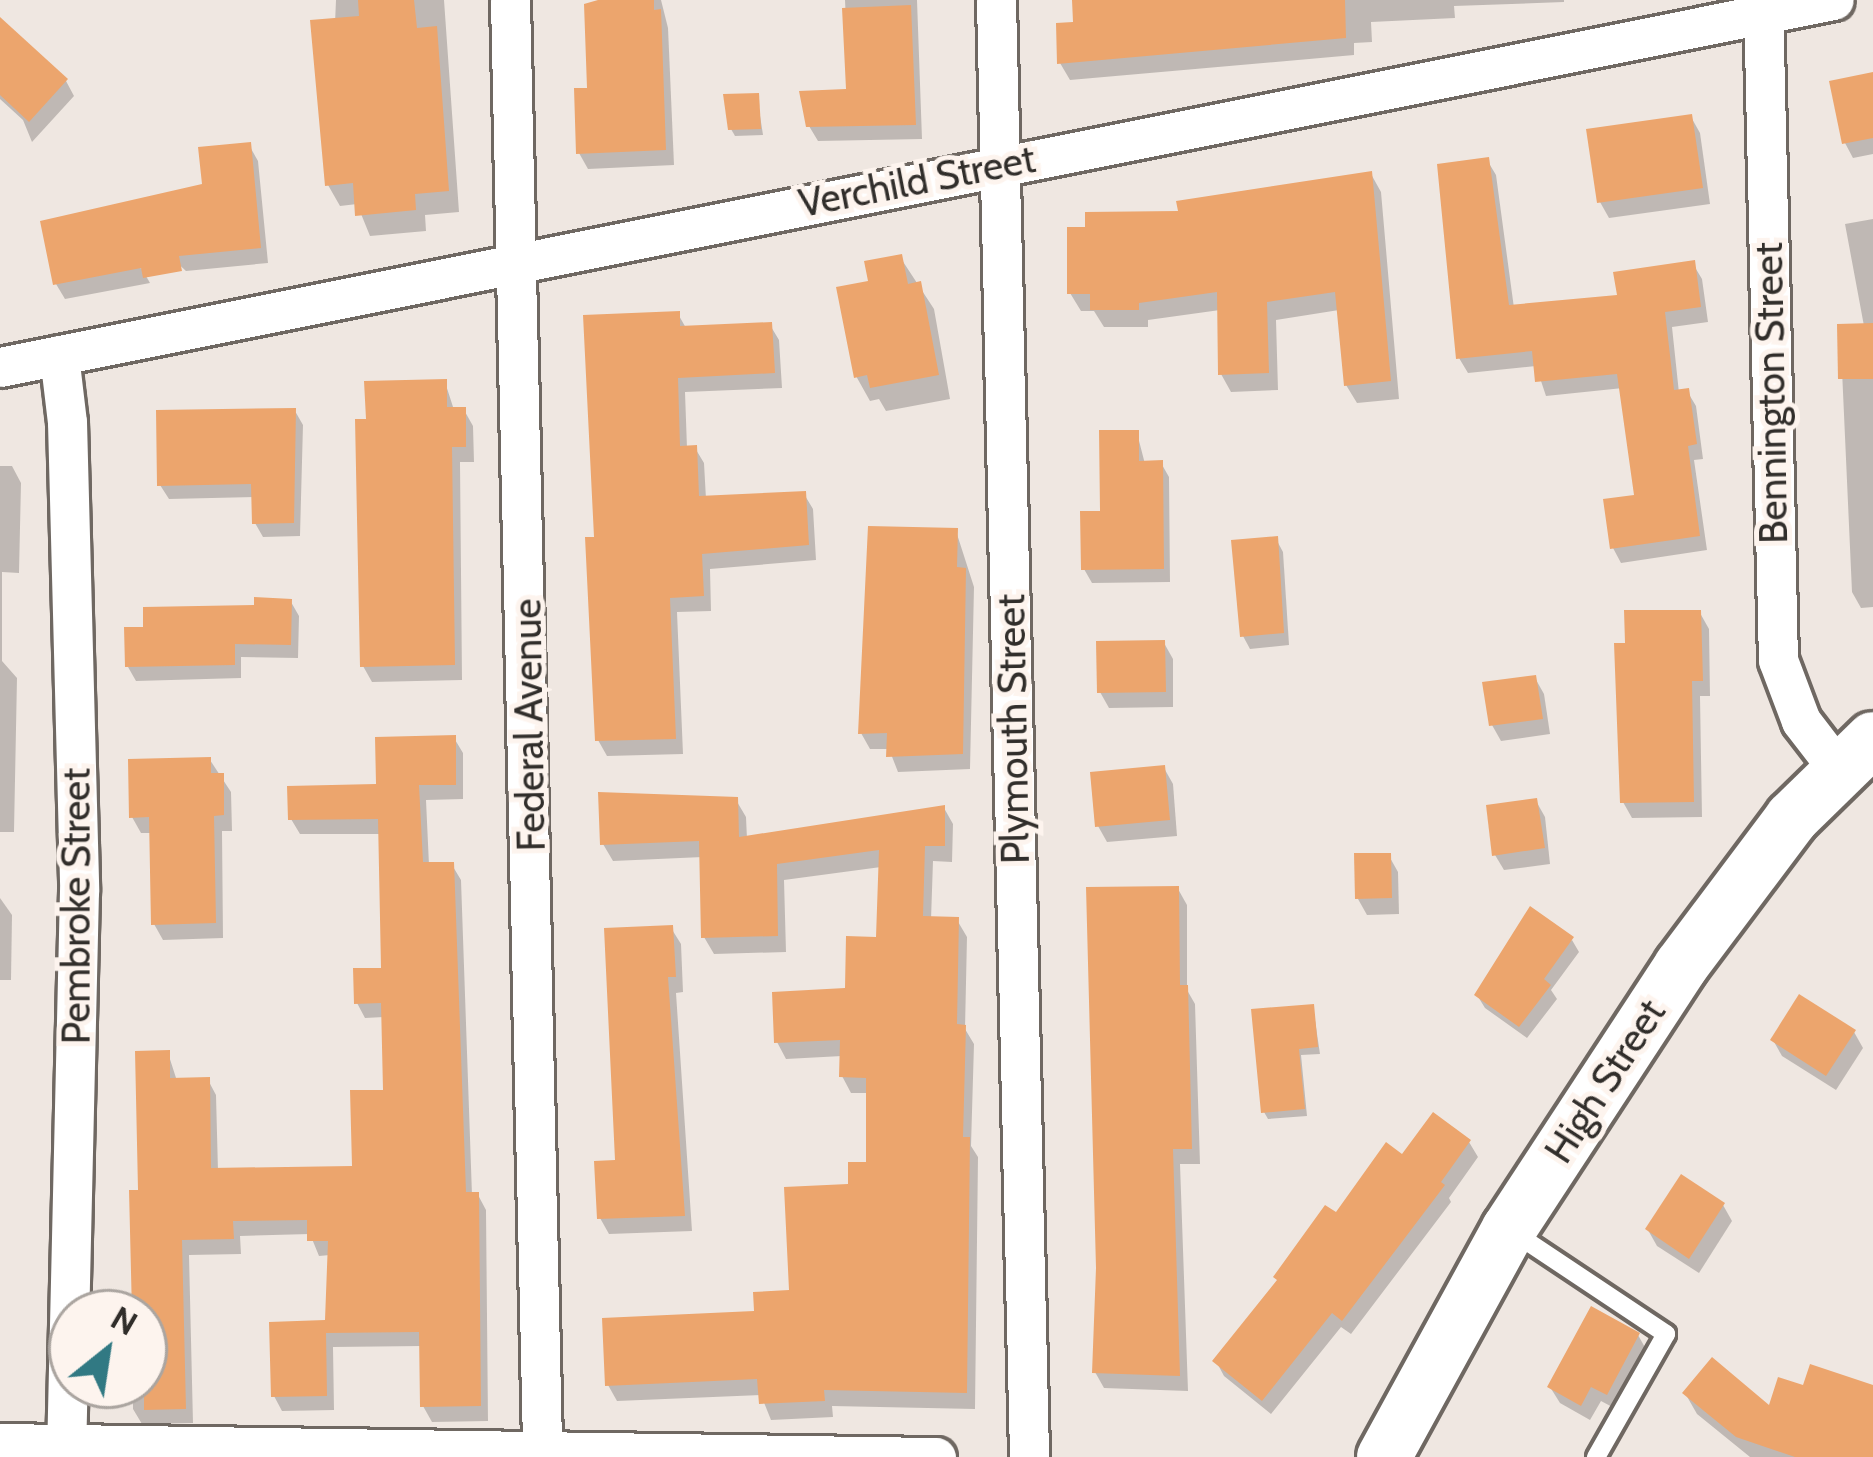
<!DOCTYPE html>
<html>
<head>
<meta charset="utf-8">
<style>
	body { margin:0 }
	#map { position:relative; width:1873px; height:1457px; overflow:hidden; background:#efe7e1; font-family:Cabin,sans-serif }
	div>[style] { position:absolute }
	.shadow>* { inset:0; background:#0003 }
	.building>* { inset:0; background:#eca56d }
	.roads { filter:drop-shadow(3px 0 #6f6862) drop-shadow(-3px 0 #6f6862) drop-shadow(0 3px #6f6862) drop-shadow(0 -3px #6f6862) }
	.lane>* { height:18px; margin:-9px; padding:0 9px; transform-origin:9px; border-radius:9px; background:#fff }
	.street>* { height:39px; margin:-19.5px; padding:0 19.5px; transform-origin:19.5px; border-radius:19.5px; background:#fff }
	.secondary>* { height:54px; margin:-27px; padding:0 27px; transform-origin:27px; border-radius:27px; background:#fff }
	span { translate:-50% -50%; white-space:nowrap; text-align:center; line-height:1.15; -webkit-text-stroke:10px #fdf4ee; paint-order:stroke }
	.street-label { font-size:39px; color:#312e2b }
	.north { position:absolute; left:48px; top:1289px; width:120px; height:120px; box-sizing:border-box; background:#fdf4ee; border:3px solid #aba5a0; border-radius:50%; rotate:30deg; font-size:33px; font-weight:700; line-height:48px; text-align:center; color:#312e2b }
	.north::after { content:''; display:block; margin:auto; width:42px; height:54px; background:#317983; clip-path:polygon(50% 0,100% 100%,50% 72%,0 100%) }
</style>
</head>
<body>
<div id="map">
	<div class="shadow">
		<i style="clip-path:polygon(336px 0,444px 0,459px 212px,425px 215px,426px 231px,370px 236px,357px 204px,340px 206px,328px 185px)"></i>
		<i style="clip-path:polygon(601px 0,661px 0,668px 28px,674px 165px,588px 169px,579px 153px)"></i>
		<i style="clip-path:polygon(845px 0,917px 0,922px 139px,818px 141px,809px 126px,849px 92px)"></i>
		<i style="clip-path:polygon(1075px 0,1564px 0,1564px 2px,1454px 6px,1455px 18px,1371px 22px,1372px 42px,1354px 43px,1354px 55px,1070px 80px,1060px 63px,1076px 25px)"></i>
		<i style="clip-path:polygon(0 31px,66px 81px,74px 96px,32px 142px,23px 120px,0 99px)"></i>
		<i style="clip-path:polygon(1873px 75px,1873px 154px,1853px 158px,1845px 143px)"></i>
		<i style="clip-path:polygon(757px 96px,763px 135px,735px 136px,731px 129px)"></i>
		<i style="clip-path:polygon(1691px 117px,1700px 133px,1710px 204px,1609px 218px,1600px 202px)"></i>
		<i style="clip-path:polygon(249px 145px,258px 161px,268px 263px,186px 271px,129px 218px,205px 187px)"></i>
		<i style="clip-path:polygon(1487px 160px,1496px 175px,1514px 308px,1620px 297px,1693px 264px,1702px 279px,1708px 322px,1672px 327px,1679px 393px,1687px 391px,1696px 406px,1703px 459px,1694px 460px,1707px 550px,1621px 563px,1613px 548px,1638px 498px,1623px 388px,1546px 396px,1536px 366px,1468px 373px,1459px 358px)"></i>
		<i style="clip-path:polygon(1371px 174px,1381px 192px,1399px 399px,1357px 403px,1346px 385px,1339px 310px,1276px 320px,1278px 390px,1231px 392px,1221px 374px,1220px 310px,1148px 320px,1148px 327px,1104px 327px,1094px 311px,1081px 311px,1070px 293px,1181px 214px)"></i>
		<i style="clip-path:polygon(66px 219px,142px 269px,150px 283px,65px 299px,56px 284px)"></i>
		<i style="clip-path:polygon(1873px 219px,1873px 607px,1861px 608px,1852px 592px,1840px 326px,1864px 326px,1845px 224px)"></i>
		<i style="clip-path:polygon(900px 257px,934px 309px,950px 399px,886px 411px,879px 399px,870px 401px,856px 376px,871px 283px)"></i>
		<i style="clip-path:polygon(678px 314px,686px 328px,770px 325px,779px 340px,782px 388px,685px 392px,687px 448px,695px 448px,704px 463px,706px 499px,804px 494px,813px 509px,816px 560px,710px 569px,711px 611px,677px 612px,683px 754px,607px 756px,598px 740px,598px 540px)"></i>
		<i style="clip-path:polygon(445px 382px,454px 410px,464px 410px,473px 426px,474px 462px,460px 462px,462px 680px,372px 682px,363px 666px,369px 422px)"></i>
		<i style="clip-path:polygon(295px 411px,303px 425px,300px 536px,263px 537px,255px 523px,255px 497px,169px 499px,160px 485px)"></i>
		<i style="clip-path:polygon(1137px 433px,1145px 464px,1161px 463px,1169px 477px,1170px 582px,1092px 583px,1084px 569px)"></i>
		<i style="clip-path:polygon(0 466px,12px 466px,21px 483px,19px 573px,2px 572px,2px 661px,17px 678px,14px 832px,0 832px)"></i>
		<i style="clip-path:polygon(956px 531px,974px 587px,970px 769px,898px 772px,889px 749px,870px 749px,861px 733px)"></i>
		<i style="clip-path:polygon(1276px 539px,1283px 552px,1289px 645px,1250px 649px,1243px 636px)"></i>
		<i style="clip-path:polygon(291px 602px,299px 616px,298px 658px,241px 657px,241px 678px,136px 681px,128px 667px,257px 608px)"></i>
		<i style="clip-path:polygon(1700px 613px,1709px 629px,1710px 696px,1700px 696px,1702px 817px,1632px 818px,1623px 802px,1628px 646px)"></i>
		<i style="clip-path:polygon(1164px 643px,1173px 659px,1173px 707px,1109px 708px,1100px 692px)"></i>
		<i style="clip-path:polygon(1535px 678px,1544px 694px,1550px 734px,1501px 741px,1492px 725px)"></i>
		<i style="clip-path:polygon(454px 738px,463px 753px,463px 799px,426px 800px,429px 865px,452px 865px,461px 880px,472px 1195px,478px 1195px,486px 1210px,488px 1421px,432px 1422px,423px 1406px,422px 1346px,333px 1347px,334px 1410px,282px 1411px,274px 1396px,328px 1323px,330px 1255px,319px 1256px,310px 1234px,240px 1236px,241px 1254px,189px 1255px,193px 1423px,142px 1424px,133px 1409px,133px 1385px,144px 1385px,144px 1313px,132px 1313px,141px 1192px,168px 1053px,177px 1081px,208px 1080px,216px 1095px,218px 1171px,355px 1169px,386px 1093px,384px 1017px,365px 1018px,357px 1003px,384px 971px,382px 834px,300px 834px,291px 819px,379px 787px)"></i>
		<i style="clip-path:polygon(210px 760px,231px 792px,232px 831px,222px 831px,223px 938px,163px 940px,154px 924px,152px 833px,141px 833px,132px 817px)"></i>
		<i style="clip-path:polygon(1164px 768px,1173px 784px,1177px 836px,1107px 842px,1098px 826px)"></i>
		<i style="clip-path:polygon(736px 800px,746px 817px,747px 839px,944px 808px,953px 824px,952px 862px,933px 861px,931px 920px,957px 920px,967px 937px,965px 1029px,974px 1044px,971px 1146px,978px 1157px,975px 1409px,832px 1406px,833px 1417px,771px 1420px,761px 1395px,617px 1401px,608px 1385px,792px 1293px,851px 1187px,869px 1165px,869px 1093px,851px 1093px,842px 1076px,842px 1056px,786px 1059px,777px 1042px,848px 991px,879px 940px,881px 867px,784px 880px,786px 952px,714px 954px,704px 937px,703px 857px,613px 861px,603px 844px)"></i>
		<i style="clip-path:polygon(1536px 801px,1545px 817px,1550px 864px,1504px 870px,1495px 855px)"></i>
		<i style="clip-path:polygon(1389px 856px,1398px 872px,1399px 914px,1367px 915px,1358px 899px)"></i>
		<i style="clip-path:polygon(1178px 889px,1187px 905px,1187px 990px,1195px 1004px,1200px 1164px,1180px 1164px,1188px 1391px,1104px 1388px,1095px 1372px)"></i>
		<i style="clip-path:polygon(0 898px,12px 915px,11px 980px,0 980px)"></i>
		<i style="clip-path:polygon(671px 928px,681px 944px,683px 992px,676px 993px,692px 1231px,609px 1234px,600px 1218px,618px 1163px)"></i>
		<i style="clip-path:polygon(1572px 940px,1579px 952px,1551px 990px,1557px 999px,1527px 1038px,1485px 1008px,1477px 995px)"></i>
		<i style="clip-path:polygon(1313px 1007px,1320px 1054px,1301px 1055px,1307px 1116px,1268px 1119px,1264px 1112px)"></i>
		<i style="clip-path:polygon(1854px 1032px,1863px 1048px,1836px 1090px,1782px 1056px,1773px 1040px)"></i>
		<i style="clip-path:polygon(1469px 1142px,1478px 1157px,1449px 1198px,1451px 1202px,1351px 1334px,1341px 1327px,1271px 1414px,1224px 1376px,1216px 1361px,1337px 1216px,1403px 1158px)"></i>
		<i style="clip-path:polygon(1723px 1205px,1732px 1221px,1699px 1273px,1657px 1246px,1648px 1230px)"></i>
		<i style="clip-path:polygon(1638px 1335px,1647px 1351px,1616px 1409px,1601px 1401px,1590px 1420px,1560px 1403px,1550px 1387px)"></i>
		<i style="clip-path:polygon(1805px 1389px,1873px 1389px,1873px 1457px,1750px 1457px,1697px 1414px,1685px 1393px,1771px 1410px)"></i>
	</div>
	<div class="building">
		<i style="clip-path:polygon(358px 0,414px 0,417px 28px,437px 26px,449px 191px,415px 194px,416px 210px,355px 216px,353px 183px,325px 186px,310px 20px,359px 16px)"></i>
		<i style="clip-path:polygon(598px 0,654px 0,654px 10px,661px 9px,666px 150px,576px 154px,574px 88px,587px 88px,584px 4px)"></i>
		<i style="clip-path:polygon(1072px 0,1345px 0,1346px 38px,1057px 64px,1056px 23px,1073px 22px)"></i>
		<i style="clip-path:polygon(911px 5px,916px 125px,806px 127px,799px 91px,846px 89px,842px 8px)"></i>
		<i style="clip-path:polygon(0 17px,68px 79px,29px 122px,0 95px)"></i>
		<i style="clip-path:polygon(1873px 72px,1873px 138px,1842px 144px,1829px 81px)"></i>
		<i style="clip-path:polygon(759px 93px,761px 129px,728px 130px,723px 94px)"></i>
		<i style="clip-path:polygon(1692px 114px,1703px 188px,1597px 203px,1586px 129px)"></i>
		<i style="clip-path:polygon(251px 142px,261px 248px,179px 256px,182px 271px,143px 278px,141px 268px,53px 285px,40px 221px,202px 184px,198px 147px)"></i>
		<i style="clip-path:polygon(1489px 157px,1509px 305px,1617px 295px,1613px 272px,1695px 260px,1701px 307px,1665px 312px,1674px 390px,1689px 388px,1697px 444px,1688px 446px,1700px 536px,1610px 549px,1603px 499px,1634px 495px,1617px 374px,1535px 382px,1532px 351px,1456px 359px,1437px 164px)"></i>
		<i style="clip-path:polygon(1372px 171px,1391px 381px,1344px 386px,1335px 292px,1267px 302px,1269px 373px,1218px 375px,1217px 292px,1139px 303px,1139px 310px,1090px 310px,1090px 294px,1067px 294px,1067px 227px,1085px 227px,1085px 212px,1178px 211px,1176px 201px)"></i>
		<i style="clip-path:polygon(902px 254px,908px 284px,921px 281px,939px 375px,870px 388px,867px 375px,854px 378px,836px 287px,868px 281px,864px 261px)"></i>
		<i style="clip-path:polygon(680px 311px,680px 326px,772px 322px,775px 373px,678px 378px,680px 446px,697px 445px,699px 496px,806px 491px,809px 545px,702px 554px,704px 596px,670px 598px,676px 739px,595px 741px,585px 537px,594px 537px,583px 315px)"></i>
		<i style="clip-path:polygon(1873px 323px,1873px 379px,1838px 379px,1837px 324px)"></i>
		<i style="clip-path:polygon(447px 379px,447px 407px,466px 407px,466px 447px,452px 447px,455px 665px,360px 667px,355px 419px,366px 419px,364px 381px)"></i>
		<i style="clip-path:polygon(296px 408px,294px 523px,252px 524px,251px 484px,157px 486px,156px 410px)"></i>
		<i style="clip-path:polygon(1099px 430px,1139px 430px,1139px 461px,1163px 460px,1164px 569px,1081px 570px,1080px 511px,1100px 511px)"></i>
		<i style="clip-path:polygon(868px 526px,958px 528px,957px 567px,966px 568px,963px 754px,886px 757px,887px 733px,858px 734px)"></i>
		<i style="clip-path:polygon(1278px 536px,1284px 633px,1240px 637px,1231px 540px)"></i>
		<i style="clip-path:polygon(254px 597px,292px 599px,291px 645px,235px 644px,235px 665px,125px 667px,124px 627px,143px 627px,143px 607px,254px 605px)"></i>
		<i style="clip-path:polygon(1624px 610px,1701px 610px,1703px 681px,1692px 681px,1694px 802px,1620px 803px,1614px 643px,1625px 643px)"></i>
		<i style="clip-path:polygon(1165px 640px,1166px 692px,1097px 693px,1096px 641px)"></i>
		<i style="clip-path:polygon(1536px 675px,1543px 719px,1489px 726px,1482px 682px)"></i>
		<i style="clip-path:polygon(456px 735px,456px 785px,419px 785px,423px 862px,454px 862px,466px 1192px,479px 1192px,481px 1406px,420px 1407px,419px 1332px,326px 1333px,327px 1396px,271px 1397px,269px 1322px,325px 1320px,328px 1241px,307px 1241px,307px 1220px,233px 1221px,234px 1239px,182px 1240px,186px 1409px,144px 1410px,144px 1313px,132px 1313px,129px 1190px,138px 1190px,135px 1051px,170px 1050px,170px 1078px,210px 1077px,211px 1168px,352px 1166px,350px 1090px,383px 1090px,381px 1003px,354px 1004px,353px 968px,381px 968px,378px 819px,288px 820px,287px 786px,376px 784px,375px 737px)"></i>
		<i style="clip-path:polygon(211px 757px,211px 773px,224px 773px,224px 815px,214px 816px,216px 923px,151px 925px,149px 817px,129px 818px,128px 759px)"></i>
		<i style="clip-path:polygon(1165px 765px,1170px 820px,1095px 827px,1090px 772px)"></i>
		<i style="clip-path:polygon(598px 792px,738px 797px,739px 837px,945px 805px,945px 846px,925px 846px,923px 916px,959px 917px,957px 1024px,966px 1025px,963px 1137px,970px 1137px,967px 1393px,824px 1390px,825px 1401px,759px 1404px,757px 1379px,605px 1386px,602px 1318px,754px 1311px,753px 1292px,789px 1290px,784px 1187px,848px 1184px,848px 1162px,866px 1162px,866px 1078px,839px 1077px,840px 1040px,774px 1043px,772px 992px,845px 988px,846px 936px,876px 937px,879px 850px,777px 864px,778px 936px,701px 938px,699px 841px,600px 845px)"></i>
		<i style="clip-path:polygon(1537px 798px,1545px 848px,1492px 856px,1486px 805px)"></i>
		<i style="clip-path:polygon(1354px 853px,1391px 853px,1392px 898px,1355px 899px)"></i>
		<i style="clip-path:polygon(1179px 886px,1180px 985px,1188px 985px,1192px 1149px,1173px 1149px,1180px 1376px,1092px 1373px,1096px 1268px,1086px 887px)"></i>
		<i style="clip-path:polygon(1530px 906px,1574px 937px,1544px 979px,1551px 985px,1519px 1027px,1474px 995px)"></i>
		<i style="clip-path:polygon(673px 925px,676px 977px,668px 977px,685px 1216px,597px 1219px,594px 1161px,615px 1160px,604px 928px)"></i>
		<i style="clip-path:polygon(1799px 994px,1856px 1030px,1826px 1076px,1770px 1040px)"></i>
		<i style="clip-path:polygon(1314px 1004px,1318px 1047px,1299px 1049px,1305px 1109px,1261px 1113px,1251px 1009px)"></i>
		<i style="clip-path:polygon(1433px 1112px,1471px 1140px,1441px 1182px,1445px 1185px,1342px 1321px,1332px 1313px,1262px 1401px,1212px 1361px,1277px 1280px,1273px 1277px,1325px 1205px,1336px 1212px,1386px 1142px,1402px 1154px)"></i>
		<i style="clip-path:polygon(1681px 1174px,1725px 1203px,1689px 1259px,1645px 1229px)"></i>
		<i style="clip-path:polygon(1591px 1306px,1640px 1333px,1607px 1395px,1591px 1387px,1581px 1406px,1547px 1387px)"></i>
		<i style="clip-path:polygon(1712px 1357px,1769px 1405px,1778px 1377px,1803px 1385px,1810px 1364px,1873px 1385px,1873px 1457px,1795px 1457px,1736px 1437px,1682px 1393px)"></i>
	</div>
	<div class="roads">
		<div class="lane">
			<i style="left:1513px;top:1232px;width:184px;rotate:33.7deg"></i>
			<i style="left:1666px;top:1334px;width:142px;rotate:119.6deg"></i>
		</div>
		<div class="street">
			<i style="left:510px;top:0;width:1449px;rotate:88.73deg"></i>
			<i style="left:996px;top:0;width:1457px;rotate:88.7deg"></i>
			<i style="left:1763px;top:0;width:660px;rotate:88.7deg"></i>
			<i style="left:1778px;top:660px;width:65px;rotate:69.3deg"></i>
			<i style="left:1801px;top:721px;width:61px;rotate:52.4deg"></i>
			<i style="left:59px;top:355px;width:67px;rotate:83.2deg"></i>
			<i style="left:67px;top:422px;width:469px;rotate:88.5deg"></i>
			<i style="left:79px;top:891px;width:566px;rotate:91.32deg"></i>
			<i style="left:0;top:367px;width:1870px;rotate:-11.32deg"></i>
			<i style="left:0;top:1443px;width:936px;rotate:0.86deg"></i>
		</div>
		<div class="secondary">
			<i style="left:1384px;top:1457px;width:260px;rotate:-61.3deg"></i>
			<i style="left:1509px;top:1229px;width:314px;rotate:-56.8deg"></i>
			<i style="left:1681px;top:966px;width:185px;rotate:-53.1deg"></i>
			<i style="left:1792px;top:818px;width:113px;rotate:-44.3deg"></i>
		</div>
	</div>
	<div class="street-label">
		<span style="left:917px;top:181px;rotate:-11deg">Verchild Street</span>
		<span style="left:1771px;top:393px;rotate:-91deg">Bennington Street</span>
		<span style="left:529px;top:725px;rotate:-91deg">Federal Avenue</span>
		<span style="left:1013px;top:729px;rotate:-91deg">Plymouth Street</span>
		<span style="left:76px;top:906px;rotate:-90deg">Pembroke Street</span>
		<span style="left:1605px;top:1081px;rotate:-57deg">High Street</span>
	</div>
	<div class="north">N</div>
</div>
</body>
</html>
